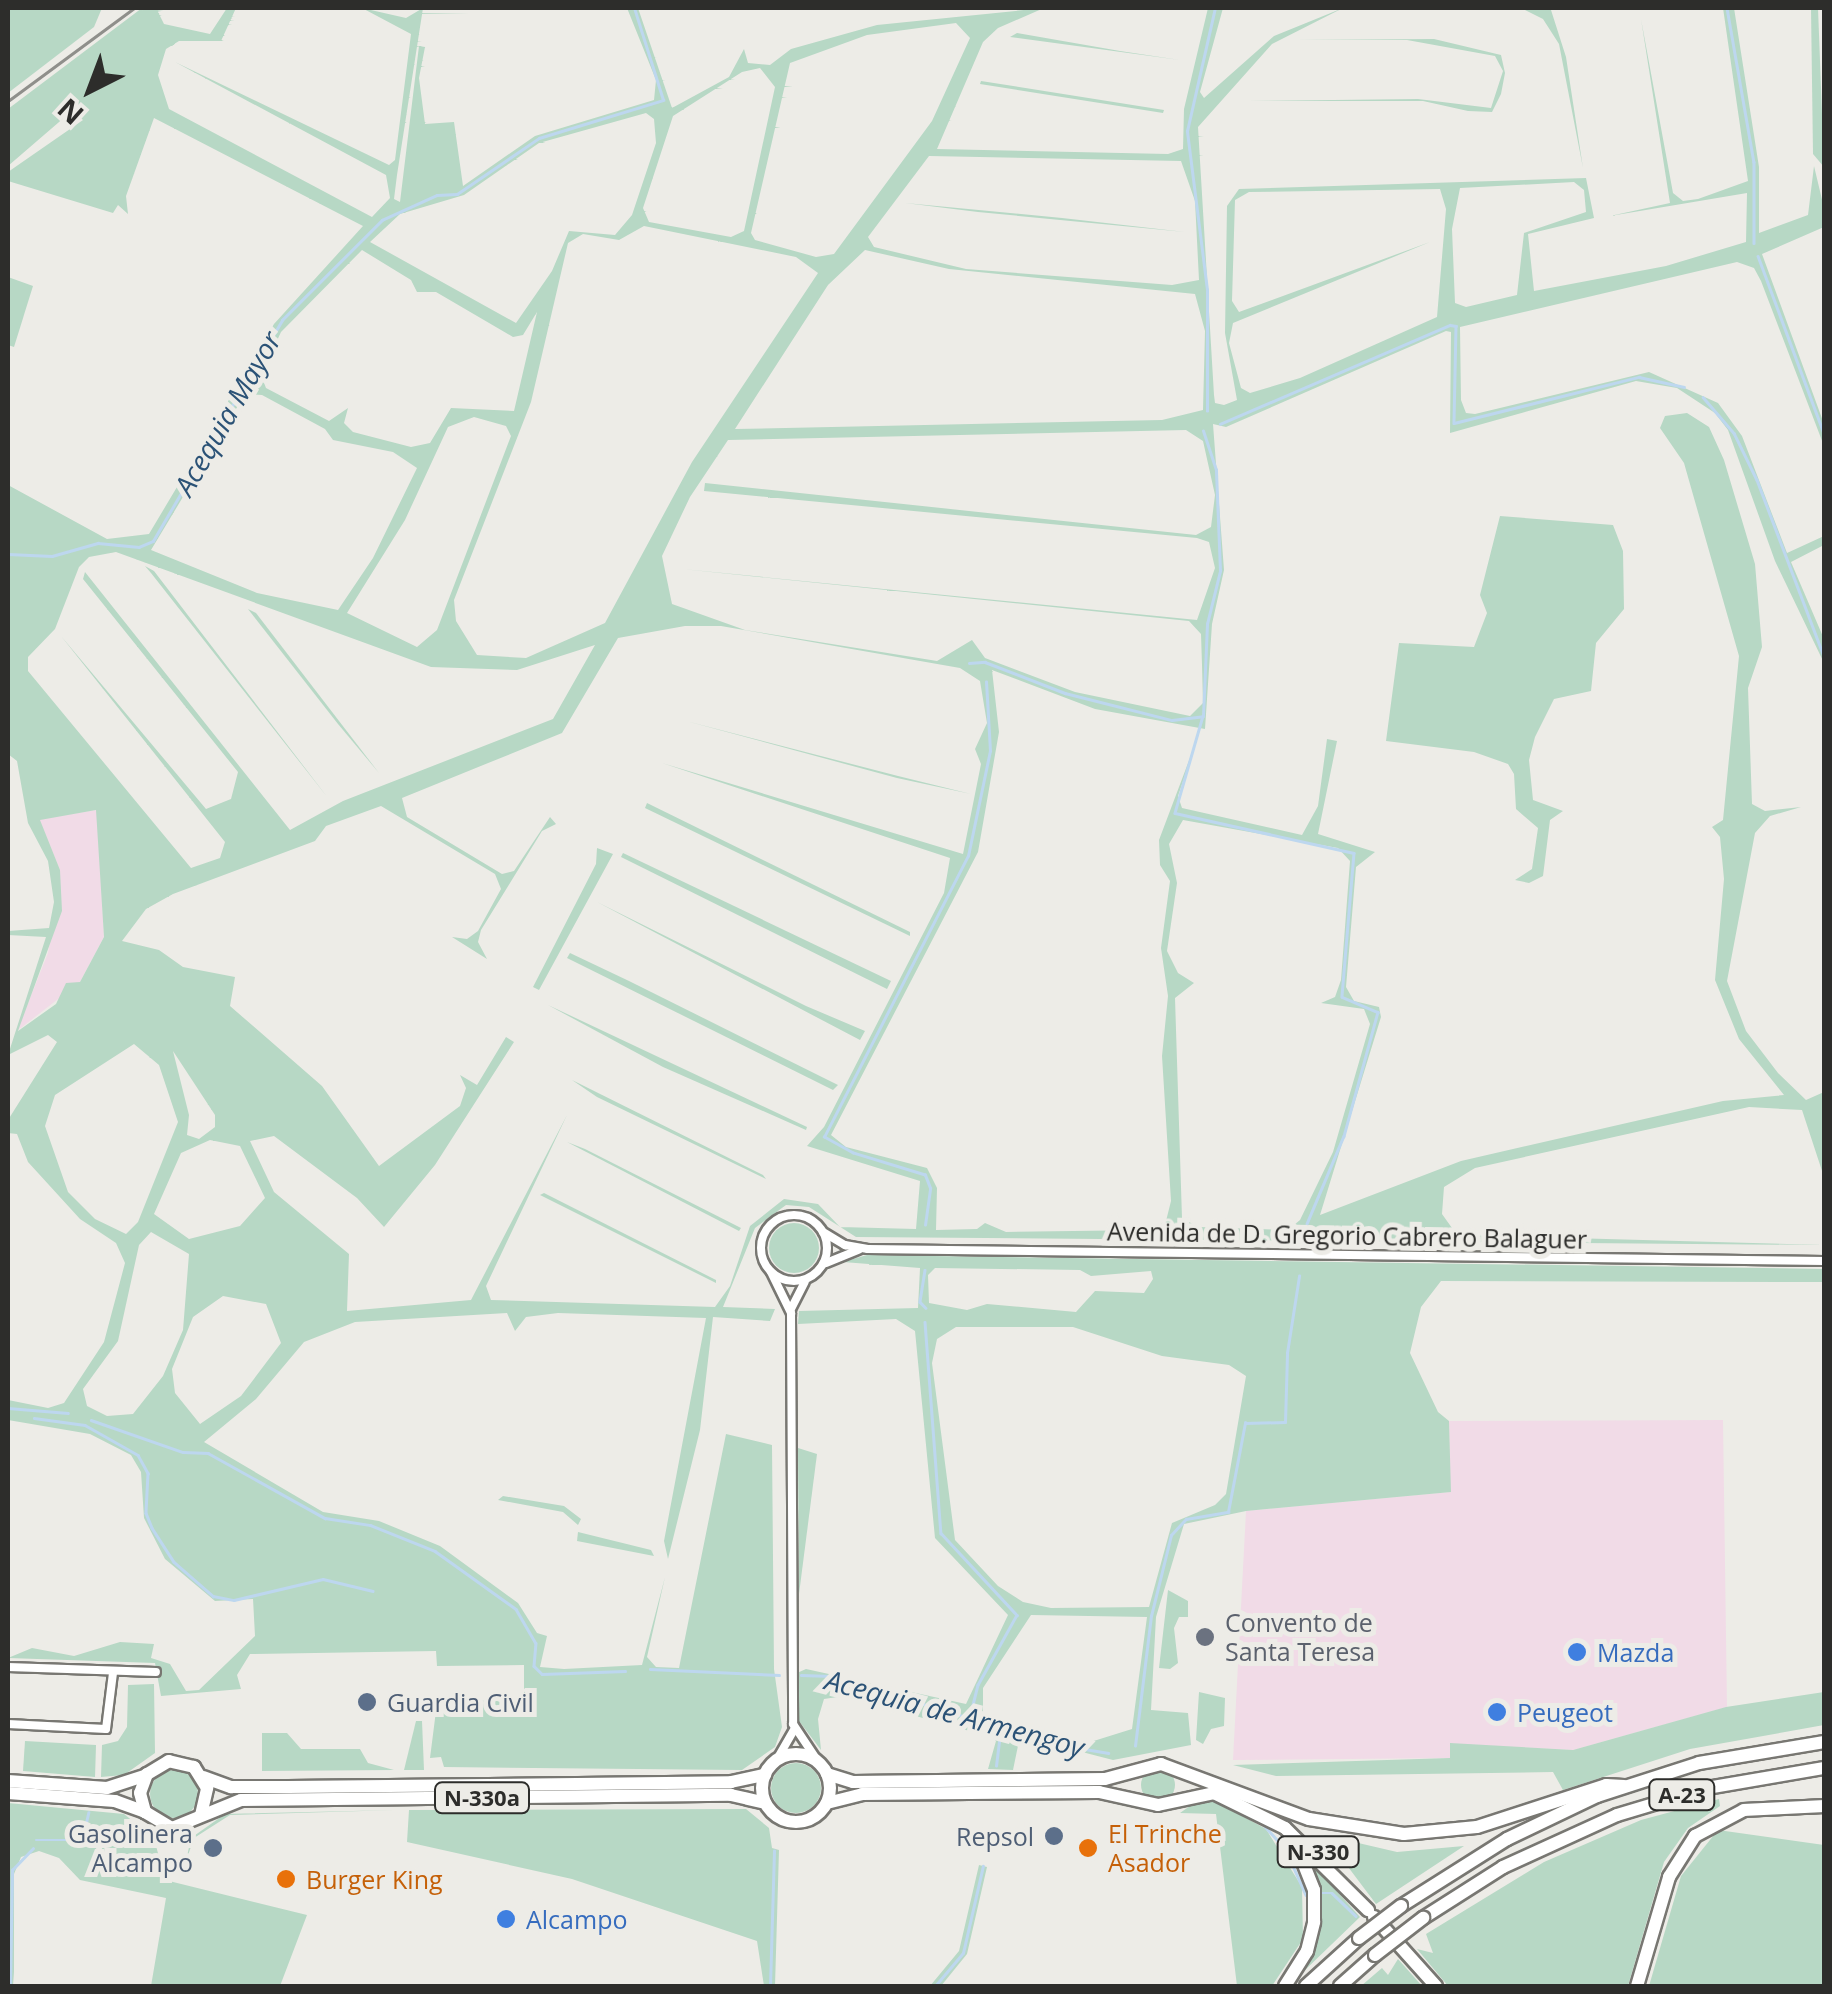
<!DOCTYPE html>
<html>
<head>
<meta charset="utf-8">
<style>
	body { margin:0 }
	#map { position:relative; width:1832px; height:1994px; overflow:hidden; background:#edece7; font-family:"Open Sans",sans-serif }
	div>[style] { position:absolute }
	.industrial>* { inset:0; background:#f1dbe7 }
	.green>* { inset:0; background:#b7d8c5 }
	.round { border-radius:50% }
	.stream>* { height:2.5px; margin:-1.25px; padding:0 1.25px; transform-origin:1.25px; border-radius:1.25px; background:#bdd7ef }
	.roads { filter:drop-shadow(2px 0 #787772) drop-shadow(-2px 0 #787772) drop-shadow(0 2px #787772) drop-shadow(0 -2px #787772) }
	.street>* { height:8px; margin:-4px; padding:0 4px; transform-origin:4px; border-radius:4px; background:#fff }
	.street>.ring { margin:-4px; padding:0; box-sizing:content-box; background:none; border:8px solid #fff; border-radius:50% }
	.highway>* { height:12px; margin:-6px; padding:0 6px; transform-origin:6px; border-radius:6px; background:#fff }
	.highway>.ring { margin:-6px; padding:0; box-sizing:content-box; background:none; border:12px solid #fff; border-radius:50% }
	.rail>* { height:2.5px; margin:-1.25px; padding:0 1.25px; transform-origin:1.25px; border-radius:1.25px; background:#8f8f8b }
	.bridges { filter:drop-shadow(2px 0 #787772) drop-shadow(-2px 0 #787772) drop-shadow(0 2px #787772) drop-shadow(0 -2px #787772) }
	.highway-bridge>* { height:12px; margin:-6px; padding:0 6px; transform-origin:6px; border-radius:6px; background:#fff }
	.dots>* { width:28px; height:28px; translate:-50% -50%; box-sizing:border-box; border:5px solid #edece7; border-radius:50% }
	span { translate:-50% -50%; white-space:nowrap; text-align:center; line-height:1.15; -webkit-text-stroke:10px #edece7; paint-order:stroke }
	.shield-label span { padding:2px 8px; background:#edece7; border:2px solid; border-radius:8px; -webkit-text-stroke-width:0 }
	.shield-label { font-size:22px; color:#2d2d2b; font-weight:700 }
	.street-label { font-size:25px; color:#2d2d2b }
	.worship-label { font-size:25px; color:#5b616d }
	.left { translate:0 -50%; text-align:left }
	.shop-label { font-size:25px; color:#366cbe }
	.service-label { font-size:25px; color:#4e5e75 }
	.right { translate:-100% -50%; text-align:right }
	.food-label { font-size:25px; color:#c56008 }
	.water-label { font-size:28px; color:#2b5276; font-style:italic }
	.frame { position:absolute; inset:0; border:10px solid #2d2d2b; pointer-events:none }
	.north { position:absolute; left:40px; top:40px; width:100px; height:100px; -webkit-text-stroke:8px #edece7; paint-order:stroke; rotate:222deg; font-size:28px; font-weight:700; line-height:40px; text-align:center; color:#2d2d2b }
	.north::after { content:''; display:block; margin:auto; width:35px; height:45px; background:#2d2d2b; clip-path:polygon(50% 0,100% 100%,50% 72%,0 100%) }
</style>
</head>
<body>
<div id="map">
	<div class="industrial">
		<i style="clip-path:polygon(97px 810px,104px 937px,80px 982px,17px 1031px,48px 953px,60px 870px,39px 819px)"></i>
		<i style="clip-path:polygon(1723px 1420px,1727px 1707px,1573px 1750px,1450px 1744px,1450px 1758px,1233px 1760px,1246px 1511px,1450px 1492px,1449px 1421px)"></i>
	</div>
	<div class="green">
		<i style="clip-path:polygon(8px 8px,102px 8px,94px 27px,8px 93px)"></i>
		<i style="clip-path:polygon(evenodd,142px 8px,156px 8px,164px 24px,210px 34px,227px 8px,236px 8px,221px 41px,179px 41px,166px 49px,158px 75px,169px 109px,372px 217px,390px 198px,386px 175px,175px 62px,389px 165px,395px 160px,411px 34px,362px 8px,406px 18px,423px 8px,397px 175px,394px 199px,400px 202px,419px 46px,425px 47px,419px 78px,425px 124px,454px 122px,463px 186px,535px 136px,654px 100px,656px 80px,627px 8px,638px 8px,672px 108px,729px 77px,744px 49px,748px 63px,770px 65px,791px 49px,877px 25px,1044px 8px,998px 28px,983px 42px,937px 149px,1168px 154px,1183px 149px,1184px 109px,1208px 8px,1223px 8px,1200px 92px,1204px 98px,1274px 36px,1343px 8px,1272px 44px,1198px 127px,1214px 395px,1215px 403px,1224px 405px,1237px 400px,1225px 333px,1227px 206px,1239px 189px,1586px 178px,1594px 218px,1528px 234px,1534px 291px,1666px 266px,1746px 242px,1747px 193px,1610px 216px,1670px 203px,1641px 19px,1673px 193px,1683px 201px,1698px 199px,1748px 181px,1723px 8px,1734px 8px,1759px 167px,1759px 233px,1808px 215px,1814px 166px,1824px 208px,1824px 227px,1762px 254px,1824px 424px,1824px 446px,1761px 281px,1754px 268px,1737px 262px,1460px 327px,1461px 400px,1466px 413px,1475px 414px,1649px 372px,1718px 403px,1742px 436px,1787px 553px,1824px 536px,1824px 545px,1791px 562px,1824px 639px,1824px 663px,1775px 561px,1728px 430px,1715px 413px,1677px 388px,1636px 381px,1450px 433px,1451px 332px,1446px 331px,1226px 427px,1213px 424px,1224px 570px,1212px 624px,1205px 729px,1095px 709px,992px 670px,999px 732px,978px 852px,831px 1135px,846px 1147px,927px 1168px,937px 1188px,936px 1230px,977px 1229px,985px 1223px,1006px 1232px,1150px 1230px,1166px 1221px,1171px 1201px,1162px 1056px,1168px 996px,1161px 948px,1170px 881px,1160px 865px,1159px 840px,1199px 734px,1178px 796px,1182px 808px,1302px 835px,1318px 806px,1327px 739px,1337px 741px,1318px 834px,1375px 852px,1356px 867px,1346px 987px,1354px 1001px,1379px 1007px,1381px 1017px,1320px 1215px,1461px 1161px,1723px 1101px,1784px 1095px,1739px 1039px,1715px 980px,1724px 879px,1720px 837px,1712px 827px,1723px 820px,1739px 656px,1684px 463px,1660px 428px,1665px 416px,1687px 413px,1709px 427px,1724px 460px,1755px 564px,1762px 647px,1748px 688px,1752px 804px,1765px 811px,1801px 807px,1770px 816px,1755px 833px,1727px 981px,1746px 1031px,1778px 1073px,1806px 1100px,1824px 1092px,1824px 1177px,1802px 1110px,1749px 1107px,1475px 1168px,1444px 1187px,1442px 1214px,1457px 1235px,1824px 1245px,856px 1237px,809px 1207px,786px 1205px,755px 1228px,723px 1307px,775px 1309px,770px 1321px,713px 1317px,700px 1430px,668px 1559px,664px 1541px,706px 1318px,558px 1313px,526px 1317px,515px 1331px,507px 1313px,355px 1322px,304px 1342px,256px 1399px,204px 1442px,323px 1512px,379px 1521px,440px 1546px,518px 1603px,537px 1633px,547px 1636px,540px 1667px,564px 1669px,642px 1665px,665px 1577px,647px 1657px,656px 1667px,679px 1668px,726px 1434px,772px 1445px,774px 1669px,782px 1727px,775px 1747px,742px 1770px,444px 1767px,441px 1757px,430px 1758px,437px 1703px,524px 1698px,524px 1665px,437px 1666px,436px 1651px,250px 1654px,237px 1675px,241px 1689px,161px 1696px,155px 1663px,8px 1658px,32px 1648px,74px 1656px,120px 1642px,154px 1644px,151px 1658px,170px 1664px,186px 1691px,199px 1690px,255px 1636px,253px 1599px,215px 1601px,165px 1559px,144px 1518px,141px 1472px,131px 1455px,90px 1434px,8px 1420px,8px 1400px,48px 1408px,64px 1403px,104px 1342px,125px 1263px,116px 1243px,80px 1219px,28px 1162px,17px 1134px,8px 1133px,8px 1120px,57px 1042px,48px 1035px,8px 1055px,46px 937px,8px 935px,8px 931px,49px 928px,54px 902px,48px 861px,28px 823px,17px 761px,8px 754px,8px 485px,107px 539px,149px 534px,274px 324px,363px 226px,154px 118px,126px 196px,128px 214px,118px 205px,113px 213px,8px 181px,8px 172px,83px 120px,73px 110px,8px 166px,8px 109px,142px 8px,956px 23px,970px 38px,932px 121px,834px 254px,816px 257px,755px 240px,751px 233px,790px 63px,867px 35px,956px 23px,142px 8px,760px 68px,775px 87px,744px 231px,731px 237px,649px 222px,643px 208px,673px 116px,742px 72px,760px 68px,142px 8px,646px 113px,654px 119px,656px 143px,632px 215px,615px 235px,569px 231px,552px 271px,516px 323px,370px 242px,400px 214px,464px 195px,539px 143px,646px 113px,142px 8px,929px 156px,1181px 161px,1195px 201px,1199px 280px,1172px 285px,966px 269px,874px 247px,868px 237px,929px 156px,142px 8px,1574px 182px,1584px 190px,1586px 212px,1524px 233px,1517px 295px,1466px 307px,1455px 303px,1452px 229px,1460px 188px,1574px 182px,142px 8px,1440px 189px,1446px 209px,1437px 317px,1300px 378px,1250px 393px,1241px 388px,1229px 343px,1233px 323px,1430px 242px,1239px 312px,1232px 301px,1235px 200px,1249px 192px,1440px 189px,142px 8px,644px 226px,796px 257px,818px 273px,692px 462px,605px 623px,526px 658px,477px 655px,456px 621px,454px 600px,531px 402px,568px 243px,583px 234px,619px 240px,644px 226px,142px 8px,362px 250px,411px 280px,417px 292px,436px 292px,513px 337px,523px 335px,537px 312px,514px 411px,451px 408px,430px 443px,411px 447px,353px 432px,344px 423px,348px 408px,329px 421px,266px 388px,261px 375px,281px 332px,362px 250px,142px 8px,865px 250px,949px 269px,1195px 294px,1205px 331px,1203px 410px,1162px 420px,735px 429px,828px 285px,865px 250px,142px 8px,245px 394px,262px 395px,325px 429px,333px 440px,393px 452px,417px 468px,373px 558px,338px 610px,257px 593px,151px 550px,245px 394px,142px 8px,474px 417px,506px 426px,511px 436px,437px 630px,417px 647px,347px 613px,405px 520px,448px 427px,474px 417px,142px 8px,1186px 430px,1203px 441px,1215px 495px,1211px 527px,1196px 535px,705px 483px,704px 491px,1197px 538px,1209px 542px,1215px 568px,1197px 620px,682px 569px,1189px 621px,1201px 634px,1202px 665px,1203px 703px,1190px 716px,1075px 692px,985px 658px,972px 640px,937px 661px,745px 630px,672px 604px,662px 556px,690px 497px,728px 440px,1186px 430px,142px 8px,116px 552px,431px 667px,517px 670px,595px 645px,553px 719px,343px 801px,290px 830px,85px 572px,83px 579px,238px 772px,231px 799px,206px 809px,61px 636px,225px 842px,220px 858px,191px 868px,28px 671px,28px 657px,55px 629px,79px 567px,89px 557px,116px 552px,142px 8px,685px 626px,721px 626px,960px 668px,980px 681px,987px 723px,975px 749px,981px 764px,963px 854px,662px 763px,950px 858px,944px 893px,824px 1127px,807px 1146px,920px 1181px,916px 1229px,840px 1227px,818px 1204px,784px 1199px,750px 1226px,730px 1286px,715px 1307px,491px 1300px,486px 1286px,567px 1115px,471px 1300px,347px 1311px,349px 1254px,274px 1192px,250px 1141px,274px 1136px,357px 1198px,384px 1227px,435px 1165px,514px 1042px,506px 1037px,477px 1085px,460px 1075px,466px 1088px,460px 1106px,379px 1166px,322px 1086px,230px 1006px,235px 977px,183px 967px,159px 950px,122px 941px,146px 909px,173px 894px,315px 841px,326px 826px,381px 806px,495px 874px,501px 889px,478px 931px,467px 939px,452px 937px,487px 959px,478px 942px,481px 930px,542px 831px,556px 824px,550px 817px,514px 871px,502px 874px,407px 817px,402px 798px,562px 733px,618px 638px,685px 626px,142px 8px,96px 810px,104px 937px,80px 982px,66px 983px,56px 1004px,18px 1031px,62px 911px,60px 870px,40px 820px,96px 810px,142px 8px,1183px 820px,1338px 848px,1350px 861px,1341px 980px,1335px 997px,1321px 1003px,1364px 1009px,1370px 1024px,1333px 1152px,1300px 1220px,1288px 1230px,1198px 1227px,1182px 1218px,1175px 998px,1194px 983px,1178px 973px,1167px 951px,1177px 883px,1169px 844px,1183px 820px,142px 8px,134px 1044px,159px 1065px,178px 1122px,138px 1222px,126px 1234px,95px 1219px,68px 1192px,45px 1126px,55px 1095px,134px 1044px,142px 8px,173px 1051px,215px 1115px,215px 1127px,199px 1139px,187px 1135px,189px 1115px,173px 1051px,142px 8px,210px 1140px,240px 1146px,265px 1198px,240px 1226px,189px 1239px,154px 1214px,181px 1153px,210px 1140px,142px 8px,151px 1232px,189px 1254px,183px 1330px,163px 1376px,133px 1414px,107px 1416px,87px 1406px,83px 1389px,118px 1341px,139px 1245px,151px 1232px,142px 8px,223px 1296px,266px 1304px,281px 1343px,241px 1396px,200px 1424px,175px 1393px,172px 1369px,193px 1317px,223px 1296px)"></i>
		<i style="clip-path:polygon(1521px 8px,1551px 10px,1566px 57px,1583px 168px,1559px 44px,1543px 19px)"></i>
		<i style="clip-path:polygon(1811px 8px,1818px 8px,1824px 167px,1813px 154px)"></i>
		<i style="clip-path:polygon(1017px 33px,1120px 51px,1180px 60px,1010px 37px)"></i>
		<i style="clip-path:polygon(1434px 39px,1501px 55px,1505px 73px,1501px 94px,1492px 112px,1468px 111px,1423px 101px,1248px 101px,1418px 99px,1491px 108px,1503px 71px,1495px 56px,1407px 40px,1296px 40px)"></i>
		<i style="clip-path:polygon(981px 81px,1164px 110px,1163px 113px,980px 84px)"></i>
		<i style="clip-path:polygon(905px 203px,1062px 218px,1185px 232px,978px 212px)"></i>
		<i style="clip-path:polygon(8px 277px,33px 286px,14px 347px,8px 345px)"></i>
		<i style="clip-path:polygon(1500px 516px,1613px 525px,1623px 551px,1624px 609px,1596px 643px,1591px 691px,1554px 699px,1535px 737px,1529px 760px,1533px 800px,1563px 811px,1550px 820px,1543px 876px,1529px 883px,1515px 880px,1532px 869px,1538px 828px,1516px 809px,1514px 774px,1508px 764px,1474px 752px,1386px 741px,1399px 643px,1474px 647px,1487px 613px,1480px 595px)"></i>
		<i style="clip-path:polygon(145px 566px,154px 571px,328px 798px,151px 573px)"></i>
		<i style="clip-path:polygon(248px 609px,256px 613px,379px 773px,338px 724px)"></i>
		<i style="clip-path:polygon(686px 721px,898px 776px,971px 794px,897px 778px)"></i>
		<i style="clip-path:polygon(647px 803px,910px 932px,910px 936px,645px 808px)"></i>
		<i style="clip-path:polygon(597px 848px,613px 854px,539px 990px,533px 987px,596px 864px)"></i>
		<i style="clip-path:polygon(623px 853px,891px 981px,887px 989px,621px 857px)"></i>
		<i style="clip-path:polygon(597px 902px,806px 1006px,865px 1031px,860px 1040px)"></i>
		<i style="clip-path:polygon(570px 953px,629px 981px,838px 1085px,833px 1090px,567px 958px)"></i>
		<i style="clip-path:polygon(548px 1005px,807px 1127px,806px 1130px,663px 1067px)"></i>
		<i style="clip-path:polygon(572px 1080px,763px 1175px,766px 1179px,597px 1097px)"></i>
		<i style="clip-path:polygon(567px 1142px,585px 1149px,741px 1228px,739px 1231px)"></i>
		<i style="clip-path:polygon(544px 1193px,716px 1280px,716px 1283px,540px 1195px)"></i>
		<i class="round" style="left:769px;top:1223px;width:50px;height:50px"></i>
		<i style="clip-path:polygon(evenodd,867px 1255px,1824px 1269px,1824px 1282px,1441px 1281px,1421px 1307px,1410px 1353px,1438px 1412px,1449px 1421px,1451px 1492px,1246px 1511px,1184px 1524px,1156px 1617px,1151px 1710px,1188px 1713px,1191px 1745px,1113px 1760px,1020px 1736px,1013px 1770px,988px 1769px,996px 1741px,991px 1737px,844px 1696px,824px 1699px,818px 1719px,821px 1750px,799px 1721px,797px 1673px,806px 1669px,966px 1704px,1008px 1615px,935px 1538px,915px 1331px,896px 1319px,798px 1324px,799px 1311px,918px 1308px,920px 1268px,843px 1262px,867px 1255px,935px 1268px,1080px 1270px,1091px 1276px,1151px 1271px,1153px 1279px,1144px 1293px,1095px 1291px,1076px 1312px,987px 1304px,967px 1310px,929px 1303px,928px 1275px,935px 1268px,867px 1255px,956px 1327px,1073px 1327px,1162px 1356px,1229px 1365px,1246px 1376px,1226px 1494px,1215px 1505px,1172px 1523px,1149px 1607px,1051px 1608px,1023px 1602px,998px 1586px,955px 1540px,932px 1363px,937px 1339px,956px 1327px,867px 1255px,1031px 1615px,1147px 1617px,1132px 1729px,1084px 1744px,983px 1713px,983px 1688px,1031px 1615px)"></i>
		<i style="clip-path:polygon(798px 1448px,817px 1454px,799px 1594px)"></i>
		<i style="clip-path:polygon(503px 1496px,564px 1506px,581px 1519px,578px 1525px,563px 1512px,498px 1500px)"></i>
		<i style="clip-path:polygon(578px 1532px,651px 1550px,654px 1556px,577px 1541px)"></i>
		<i style="clip-path:polygon(1168px 1590px,1188px 1601px,1188px 1617px,1179px 1617px,1174px 1628px,1178px 1663px,1170px 1669px,1159px 1668px)"></i>
		<i style="clip-path:polygon(154px 1684px,155px 1753px,124px 1775px,101px 1777px,102px 1745px,118px 1741px,127px 1727px,128px 1685px)"></i>
		<i style="clip-path:polygon(1199px 1692px,1225px 1698px,1224px 1726px,1211px 1729px,1203px 1744px,1196px 1740px)"></i>
		<i style="clip-path:polygon(1824px 1692px,1824px 1725px,1690px 1749px,1563px 1790px,1553px 1772px,1276px 1776px,1233px 1765px,1450px 1758px,1450px 1743px,1573px 1750px,1726px 1707px)"></i>
		<i style="clip-path:polygon(416px 1721px,422px 1721px,424px 1770px,404px 1770px)"></i>
		<i style="clip-path:polygon(262px 1733px,287px 1733px,301px 1749px,360px 1749px,368px 1763px,394px 1770px,262px 1771px)"></i>
		<i style="clip-path:polygon(25px 1741px,96px 1745px,95px 1777px,23px 1771px)"></i>
		<i class="round" style="left:771px;top:1763px;width:50px;height:50px"></i>
		<i class="round" style="left:1141px;top:1768px;width:34px;height:34px"></i>
		<i class="round" style="left:150px;top:1770px;width:48px;height:48px"></i>
		<i style="clip-path:polygon(1719px 1799px,1720px 1806px,1688px 1828px,1664px 1862px,1628px 1986px,1448px 1986px,1417px 1949px,1433px 1953px,1426px 1934px,1544px 1862px,1641px 1820px)"></i>
		<i style="clip-path:polygon(1197px 1801px,1217px 1802px,1266px 1829px,1302px 1887px,1303px 1939px,1272px 1986px,1237px 1986px,1216px 1814px,1180px 1813px)"></i>
		<i style="clip-path:polygon(8px 1803px,124px 1814px,154px 1838px,165px 1880px,307px 1915px,280px 1986px,151px 1986px,166px 1898px,80px 1880px,59px 1858px,39px 1851px,21px 1857px,14px 1874px,14px 1972px,13px 1986px,8px 1986px)"></i>
		<i style="clip-path:polygon(746px 1809px,769px 1828px,772px 1848px,779px 1850px,775px 1986px,764px 1986px,757px 1941px,572px 1879px,407px 1842px,409px 1810px)"></i>
		<i style="clip-path:polygon(396px 1810px,230px 1815px,194px 1838px,186px 1861px,191px 1838px,225px 1814px)"></i>
		<i style="clip-path:polygon(1718px 1830px,1824px 1845px,1824px 1986px,1649px 1986px,1681px 1876px)"></i>
		<i style="clip-path:polygon(1324px 1835px,1397px 1852px,1464px 1846px,1376px 1904px)"></i>
		<i style="clip-path:polygon(979px 1865px,987px 1867px,967px 1954px,941px 1986px,930px 1986px,959px 1951px)"></i>
		<i style="clip-path:polygon(1314px 1866px,1360px 1917px,1303px 1972px,1321px 1915px)"></i>
		<i style="clip-path:polygon(1398px 1959px,1422px 1986px,1361px 1986px,1382px 1968px,1388px 1975px)"></i>
	</div>
	<div class="stream">
		<i style="left:1727px;top:8px;width:156px;rotate:80.1deg"></i>
		<i style="left:1754px;top:162px;width:81px;rotate:90deg"></i>
		<i style="left:1758px;top:256px;width:189px;rotate:69.6deg"></i>
		<i style="left:1703px;top:397px;width:48px;rotate:49.3deg"></i>
		<i style="left:1734px;top:433px;width:52px;rotate:63.9deg"></i>
		<i style="left:1757px;top:480px;width:188px;rotate:69.2deg"></i>
		<i style="left:1207px;top:411px;width:121px;rotate:-90deg"></i>
		<i style="left:1207px;top:290px;width:160px;rotate:-97.2deg"></i>
		<i style="left:1187px;top:131px;width:126px;rotate:-77.2deg"></i>
		<i style="left:1220px;top:424px;width:250px;rotate:-23.3deg"></i>
		<i style="left:1450px;top:325px;width:6px;rotate:9deg"></i>
		<i style="left:1456px;top:326px;width:97px;rotate:91.2deg"></i>
		<i style="left:1454px;top:423px;width:191px;rotate:-14deg"></i>
		<i style="left:1639px;top:377px;width:46px;rotate:12.5deg"></i>
		<i style="left:8px;top:554px;width:44px;rotate:2.6deg"></i>
		<i style="left:52px;top:556px;width:48px;rotate:-15.8deg"></i>
		<i style="left:98px;top:543px;width:41px;rotate:5.6deg"></i>
		<i style="left:139px;top:547px;width:15px;rotate:-23deg"></i>
		<i style="left:153px;top:541px;width:256px;rotate:-59.7deg"></i>
		<i style="left:282px;top:320px;width:141px;rotate:-45deg"></i>
		<i style="left:382px;top:220px;width:60px;rotate:-24.4deg"></i>
		<i style="left:437px;top:195px;width:20px;rotate:-3deg"></i>
		<i style="left:457px;top:194px;width:99px;rotate:-34.3deg"></i>
		<i style="left:539px;top:138px;width:130px;rotate:-17deg"></i>
		<i style="left:663px;top:100px;width:96px;rotate:-107.5deg"></i>
		<i style="left:969px;top:663px;width:16px;rotate:-4deg"></i>
		<i style="left:985px;top:662px;width:86px;rotate:21.2deg"></i>
		<i style="left:1065px;top:693px;width:110px;rotate:14.2deg"></i>
		<i style="left:1172px;top:720px;width:31px;rotate:-7deg"></i>
		<i style="left:1203px;top:716px;width:92px;rotate:-87.5deg"></i>
		<i style="left:1207px;top:624px;width:55px;rotate:-76.2deg"></i>
		<i style="left:1220px;top:571px;width:101px;rotate:-92.3deg"></i>
		<i style="left:1216px;top:470px;width:41px;rotate:-108.4deg"></i>
		<i style="left:1203px;top:716px;width:101px;rotate:106.1deg"></i>
		<i style="left:1175px;top:813px;width:183px;rotate:12.6deg"></i>
		<i style="left:1354px;top:853px;width:144px;rotate:94.8deg"></i>
		<i style="left:1342px;top:997px;width:39px;rotate:23deg"></i>
		<i style="left:1378px;top:1012px;width:129px;rotate:105.3deg"></i>
		<i style="left:1344px;top:1136px;width:95px;rotate:112.8deg"></i>
		<i style="left:925px;top:1225px;width:37px;rotate:-82deg"></i>
		<i style="left:930px;top:1188px;width:14px;rotate:-111deg"></i>
		<i style="left:925px;top:1175px;width:75px;rotate:-163deg"></i>
		<i style="left:853px;top:1153px;width:33px;rotate:-151deg"></i>
		<i style="left:824px;top:1137px;width:316px;rotate:-62.9deg"></i>
		<i style="left:968px;top:856px;width:107px;rotate:-78.2deg"></i>
		<i style="left:990px;top:751px;width:69px;rotate:-93.3deg"></i>
		<i style="left:925px;top:1270px;width:32px;rotate:99deg"></i>
		<i style="left:920px;top:1302px;width:8px;rotate:45deg"></i>
		<i style="left:925px;top:1322px;width:212px;rotate:85.7deg"></i>
		<i style="left:941px;top:1533px;width:112px;rotate:47.2deg"></i>
		<i style="left:1017px;top:1615px;width:80px;rotate:119.1deg"></i>
		<i style="left:978px;top:1685px;width:32px;rotate:104deg"></i>
		<i style="left:8px;top:1408px;width:60px;rotate:4.8deg"></i>
		<i style="left:34px;top:1418px;width:51px;rotate:7.8deg"></i>
		<i style="left:85px;top:1425px;width:61px;rotate:29.5deg"></i>
		<i style="left:138px;top:1455px;width:21px;rotate:61deg"></i>
		<i style="left:148px;top:1473px;width:40px;rotate:92.9deg"></i>
		<i style="left:146px;top:1513px;width:16px;rotate:68deg"></i>
		<i style="left:152px;top:1528px;width:40px;rotate:57.1deg"></i>
		<i style="left:174px;top:1562px;width:52px;rotate:41.1deg"></i>
		<i style="left:213px;top:1596px;width:21px;rotate:11deg"></i>
		<i style="left:234px;top:1600px;width:91px;rotate:-13.3deg"></i>
		<i style="left:323px;top:1579px;width:51px;rotate:13.5deg"></i>
		<i style="left:91px;top:1420px;width:97px;rotate:19.2deg"></i>
		<i style="left:183px;top:1452px;width:25px;rotate:2deg"></i>
		<i style="left:208px;top:1453px;width:134px;rotate:29.1deg"></i>
		<i style="left:325px;top:1518px;width:46px;rotate:8.8deg"></i>
		<i style="left:370px;top:1525px;width:70px;rotate:21.8deg"></i>
		<i style="left:435px;top:1551px;width:100px;rotate:35.6deg"></i>
		<i style="left:516px;top:1609px;width:39px;rotate:60deg"></i>
		<i style="left:536px;top:1643px;width:23px;rotate:95deg"></i>
		<i style="left:534px;top:1666px;width:11px;rotate:45deg"></i>
		<i style="left:542px;top:1674px;width:83px;rotate:-2.1deg"></i>
		<i style="left:650px;top:1669px;width:129px;rotate:2.7deg"></i>
		<i style="left:801px;top:1675px;width:30px;rotate:2deg"></i>
		<i style="left:831px;top:1676px;width:234px;rotate:16.9deg"></i>
		<i style="left:1055px;top:1744px;width:54px;rotate:9.6deg"></i>
		<i style="left:1135px;top:1746px;width:131px;rotate:-83deg"></i>
		<i style="left:1151px;top:1616px;width:83px;rotate:-76.1deg"></i>
		<i style="left:1171px;top:1535px;width:22px;rotate:-47deg"></i>
		<i style="left:1186px;top:1519px;width:43px;rotate:-9.5deg"></i>
		<i style="left:1228px;top:1512px;width:91px;rotate:-79.2deg"></i>
		<i style="left:1245px;top:1423px;width:40px;rotate:-1.4deg"></i>
		<i style="left:1285px;top:1422px;width:69px;rotate:-88.3deg"></i>
		<i style="left:1287px;top:1353px;width:78px;rotate:-81.1deg"></i>
		<i style="left:996px;top:1766px;width:25px;rotate:-83deg"></i>
		<i style="left:1262px;top:1823px;width:36px;rotate:48deg"></i>
		<i style="left:1286px;top:1850px;width:49px;rotate:66deg"></i>
		<i style="left:36px;top:1840px;width:46px"></i>
		<i style="left:82px;top:1840px;width:28px;rotate:-77deg"></i>
		<i style="left:1322px;top:1893px;width:10px"></i>
		<i style="left:1332px;top:1893px;width:33px;rotate:44deg"></i>
		<i style="left:10px;top:1986px;width:116px;rotate:-89deg"></i>
		<i style="left:12px;top:1870px;width:30px;rotate:-46deg"></i>
		<i style="left:770px;top:1986px;width:135px;rotate:-88.3deg"></i>
		<i style="left:935px;top:1986px;width:43px;rotate:-49.7deg"></i>
		<i style="left:963px;top:1953px;width:89px;rotate:-77.1deg"></i>
	</div>
	<div class="roads">
		<div class="street">
			<i class="ring" style="left:761px;top:1215px;width:58px;height:58px"></i>
			<i style="left:823px;top:1232px;width:26px;rotate:31deg"></i>
			<i style="left:845px;top:1245px;width:23px;rotate:10deg"></i>
			<i style="left:868px;top:1249px;width:956px;rotate:0.72deg"></i>
			<i style="left:826px;top:1263px;width:35px;rotate:-22deg"></i>
			<i style="left:771px;top:1272px;width:46px;rotate:64deg"></i>
			<i style="left:791px;top:1313px;width:411px;rotate:89.7deg"></i>
			<i style="left:793px;top:1724px;width:47px;rotate:56.3deg"></i>
			<i style="left:791px;top:1309px;width:30px;rotate:-63deg"></i>
			<i style="left:8px;top:1667px;width:148px;rotate:1.9deg"></i>
			<i style="left:8px;top:1724px;width:98px;rotate:2.9deg"></i>
			<i style="left:106px;top:1729px;width:56px;rotate:-82.9deg"></i>
			<i style="left:776px;top:1761px;width:36px;rotate:-60deg"></i>
		</div>
		<div class="highway">
			<i class="ring" style="left:762px;top:1754px;width:56px;height:56px"></i>
			<i style="left:827px;top:1774px;width:27px;rotate:17deg"></i>
			<i style="left:853px;top:1782px;width:252px;rotate:-0.7deg"></i>
			<i style="left:1105px;top:1779px;width:58px;rotate:-15deg"></i>
			<i style="left:1161px;top:1764px;width:158px;rotate:20.4deg"></i>
			<i style="left:1309px;top:1819px;width:96px;rotate:9deg"></i>
			<i style="left:1404px;top:1834px;width:73px;rotate:-5.5deg"></i>
			<i style="left:1477px;top:1827px;width:136px;rotate:-18deg"></i>
			<i style="left:1606px;top:1785px;width:18px;rotate:3deg"></i>
			<i style="left:203px;top:1777px;width:30px;rotate:20deg"></i>
			<i style="left:231px;top:1787px;width:57px"></i>
			<i style="left:288px;top:1787px;width:443px;rotate:-0.6deg"></i>
			<i style="left:731px;top:1782px;width:35px;rotate:-12deg"></i>
			<i style="left:8px;top:1781px;width:99px;rotate:4deg"></i>
			<i style="left:107px;top:1788px;width:40px;rotate:-18deg"></i>
			<i style="left:8px;top:1793px;width:107px;rotate:4.3deg"></i>
			<i style="left:115px;top:1801px;width:32px;rotate:20deg"></i>
			<i style="left:827px;top:1803px;width:36px;rotate:-14deg"></i>
			<i style="left:862px;top:1794px;width:237px;rotate:-0.5deg"></i>
			<i style="left:1099px;top:1792px;width:60px;rotate:12.4deg"></i>
			<i style="left:1158px;top:1805px;width:57px;rotate:-12.1deg"></i>
			<i style="left:1214px;top:1793px;width:79px;rotate:26.2deg"></i>
			<i style="left:1285px;top:1828px;width:117px;rotate:44.7deg"></i>
			<i style="left:201px;top:1815px;width:28px;rotate:-77deg"></i>
			<i style="left:207px;top:1788px;width:25px;rotate:-122deg"></i>
			<i style="left:194px;top:1767px;width:26px;rotate:-167deg"></i>
			<i style="left:169px;top:1761px;width:26px;rotate:149deg"></i>
			<i style="left:147px;top:1774px;width:20px;rotate:110deg"></i>
			<i style="left:140px;top:1793px;width:20px;rotate:75deg"></i>
			<i style="left:145px;top:1812px;width:31px;rotate:31deg"></i>
			<i style="left:172px;top:1828px;width:74px;rotate:-22.1deg"></i>
			<i style="left:241px;top:1800px;width:490px;rotate:-0.6deg"></i>
			<i style="left:731px;top:1795px;width:35px;rotate:13deg"></i>
			<i style="left:1401px;top:1906px;width:125px;rotate:-32.3deg"></i>
			<i style="left:1507px;top:1839px;width:100px;rotate:-25.5deg"></i>
			<i style="left:1597px;top:1796px;width:107px;rotate:-17.9deg"></i>
			<i style="left:1699px;top:1763px;width:127px;rotate:-9.5deg"></i>
			<i style="left:1374px;top:1917px;width:93px;rotate:48.1deg"></i>
			<i style="left:1423px;top:1918px;width:95px;rotate:-32.5deg"></i>
			<i style="left:1503px;top:1867px;width:125px;rotate:-24.5deg"></i>
			<i style="left:1617px;top:1815px;width:94px;rotate:-16.7deg"></i>
			<i style="left:1707px;top:1788px;width:119px;rotate:-9.7deg"></i>
			<i style="left:1285px;top:1986px;width:41px;rotate:-57.8deg"></i>
			<i style="left:1307px;top:1951px;width:30px;rotate:-76deg"></i>
			<i style="left:1314px;top:1922px;width:32px;rotate:-90deg"></i>
			<i style="left:1314px;top:1890px;width:52px;rotate:-111.6deg"></i>
			<i style="left:1306px;top:1986px;width:72px;rotate:-42.2deg"></i>
			<i style="left:1340px;top:1986px;width:47px;rotate:-41.5deg"></i>
			<i style="left:1637px;top:1986px;width:114px;rotate:-73.6deg"></i>
			<i style="left:1669px;top:1877px;width:49px;rotate:-57.6deg"></i>
			<i style="left:1695px;top:1836px;width:55px;rotate:-28deg"></i>
			<i style="left:1744px;top:1810px;width:80px;rotate:-2.9deg"></i>
		</div>
	</div>
	<div class="rail">
		<i style="left:8px;top:101px;width:157px;rotate:-36.4deg"></i>
	</div>
	<div class="bridges">
		<div class="highway-bridge">
			<i style="left:1359px;top:1938px;width:53px;rotate:-37.3deg"></i>
			<i style="left:1375px;top:1955px;width:61px;rotate:-37.6deg"></i>
		</div>
	</div>
	<div class="dots">
		<i style="left:1205px;top:1637px;background:#6b7280"></i>
		<i style="left:1577px;top:1652px;background:#3f7fe0"></i>
		<i style="left:367px;top:1702px;background:#5c6f8a"></i>
		<i style="left:1497px;top:1712px;background:#3f7fe0"></i>
		<i style="left:1054px;top:1836px;background:#5c6f8a"></i>
		<i style="left:213px;top:1848px;background:#5c6f8a"></i>
		<i style="left:1088px;top:1848px;background:#e8710a"></i>
		<i style="left:286px;top:1879px;background:#e8710a"></i>
		<i style="left:506px;top:1919px;background:#3f7fe0"></i>
	</div>
	<div class="shield-label">
		<span style="left:1682px;top:1795px">A-23</span>
		<span style="left:482px;top:1798px">N-330a</span>
		<span style="left:1318px;top:1852px">N-330</span>
	</div>
	<div class="street-label">
		<span style="left:1347px;top:1235px;rotate:1deg">Avenida de D. Gregorio Cabrero Balaguer</span>
	</div>
	<div class="worship-label">
		<span class="left" style="left:1225px;top:1637px">Convento de<br>Santa Teresa</span>
	</div>
	<div class="shop-label">
		<span class="left" style="left:1597px;top:1652px">Mazda</span>
		<span class="left" style="left:1517px;top:1712px">Peugeot</span>
		<span class="left" style="left:526px;top:1919px">Alcampo</span>
	</div>
	<div class="service-label">
		<span class="left" style="left:387px;top:1702px">Guardia Civil</span>
		<span class="right" style="left:193px;top:1848px">Gasolinera<br>Alcampo</span>
		<span class="right" style="left:1034px;top:1836px">Repsol</span>
	</div>
	<div class="food-label">
		<span class="left" style="left:1108px;top:1848px">El Trinche<br>Asador</span>
		<span class="left" style="left:306px;top:1879px">Burger King</span>
	</div>
	<div class="water-label">
		<span style="left:227px;top:413px;rotate:-60deg">Acequia Mayor</span>
		<span style="left:955px;top:1713px;rotate:15deg">Acequia de Armengoy</span>
	</div>
	<div class="frame"></div>
	<div class="north">N</div>
</div>
</body>
</html>
